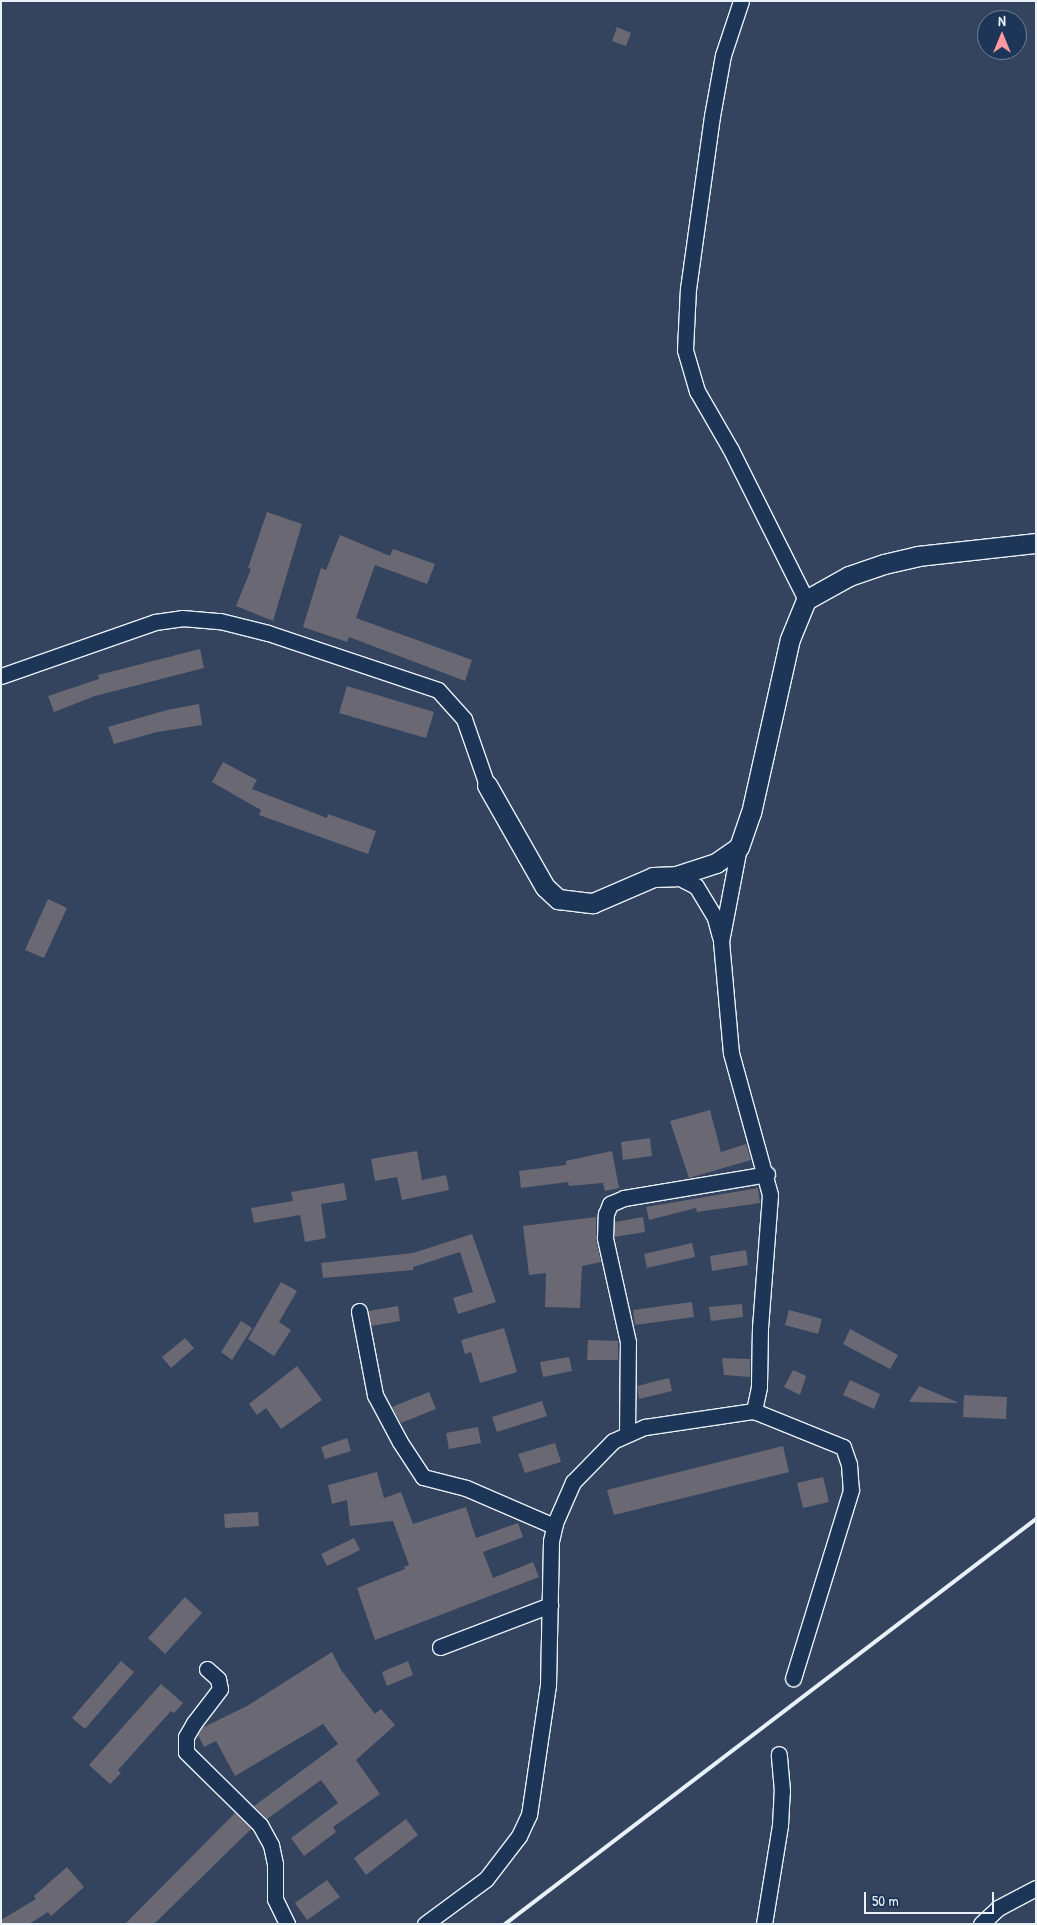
<!DOCTYPE html>
<html>
<head>
<meta charset="utf-8">
<style>
	body { margin:0 }
	#map { position:relative; width:1037px; height:1925px; overflow:hidden; background:#34445f; font-family:"Patrick Hand",sans-serif }
	div>[style] { position:absolute }
	.building>* { inset:0; background:#6a6873 }
	.roads { filter:drop-shadow(1px 0 #e8f1f8) drop-shadow(-1px 0 #e8f1f8) drop-shadow(0 1px #e8f1f8) drop-shadow(0 -1px #e8f1f8) }
	.minor>* { height:15px; margin:-7.5px; padding:0 7.5px; transform-origin:7.5px; border-radius:7.5px; background:#1d3557 }
	.tertiary>* { height:19px; margin:-9.5px; padding:0 9.5px; transform-origin:9.5px; border-radius:9.5px; background:#1d3557 }
	.rail>* { height:4px; margin:-2px; padding:0 2px; transform-origin:2px; border-radius:2px; background:#e8f1f8 }
	span { translate:-50% -50%; white-space:nowrap; text-align:center; line-height:1.15; -webkit-text-stroke:4px #1d3557; paint-order:stroke }
	.frame { position:absolute; inset:0; border:2px solid #e8f1f8; pointer-events:none }
	.north { position:absolute; left:977px; top:10px; width:50px; height:50px; box-sizing:border-box; background:#1d3557; border:1px solid #6e8097; border-radius:50%; rotate:0deg; font-size:14px; font-weight:700; line-height:20px; text-align:center; color:#e8f1f8 }
	.north::after { content:''; display:block; margin:auto; width:18px; height:22px; background:#ff9aa2; clip-path:polygon(50% 0,100% 100%,50% 72%,0 100%) }
	.scale { position:absolute; left:864px; top:1892px; width:130px; height:22px; box-sizing:border-box; border:2px solid #e8f1f8; border-top:0; padding-left:6px; font-size:15px; line-height:18px; white-space:nowrap; color:#e8f1f8; -webkit-text-stroke:4px #1d3557; paint-order:stroke }
</style>
</head>
<body>
<div id="map">
	<div class="building">
		<i style="clip-path:polygon(617px 27px,631px 33px,626px 46px,612px 41px)"></i>
		<i style="clip-path:polygon(267px 512px,302px 524px,273px 621px,236px 606px,251px 569px,248px 568px)"></i>
		<i style="clip-path:polygon(340px 535px,390px 556px,393px 549px,435px 564px,427px 584px,375px 565px,356px 618px,472px 660px,465px 681px,349px 637px,347px 642px,303px 627px,321px 568px,326px 570px)"></i>
		<i style="clip-path:polygon(200px 649px,204px 668px,95px 696px,54px 712px,48px 696px,99px 679px,98px 675px)"></i>
		<i style="clip-path:polygon(347px 686px,434px 712px,426px 738px,339px 713px)"></i>
		<i style="clip-path:polygon(199px 704px,202px 725px,157px 732px,114px 744px,108px 727px,167px 710px)"></i>
		<i style="clip-path:polygon(223px 762px,257px 780px,252px 789px,327px 818px,328px 814px,376px 831px,368px 854px,259px 815px,261px 810px,212px 782px)"></i>
		<i style="clip-path:polygon(48px 899px,67px 908px,44px 958px,25px 950px)"></i>
		<i style="clip-path:polygon(710px 1110px,721px 1152px,746px 1144px,751px 1160px,689px 1178px,670px 1121px)"></i>
		<i style="clip-path:polygon(650px 1138px,652px 1156px,623px 1160px,621px 1142px)"></i>
		<i style="clip-path:polygon(417px 1151px,422px 1180px,446px 1175px,449px 1190px,402px 1200px,397px 1177px,375px 1181px,371px 1159px)"></i>
		<i style="clip-path:polygon(612px 1151px,619px 1188px,605px 1191px,603px 1183px,569px 1186px,568px 1182px,521px 1188px,519px 1171px,566px 1165px,566px 1161px)"></i>
		<i style="clip-path:polygon(344px 1183px,347px 1200px,321px 1204px,326px 1238px,305px 1242px,300px 1215px,254px 1223px,251px 1208px,293px 1201px,291px 1192px)"></i>
		<i style="clip-path:polygon(758px 1188px,760px 1203px,697px 1212px,696px 1208px,649px 1220px,646px 1207px)"></i>
		<i style="clip-path:polygon(596px 1217px,596px 1240px,601px 1262px,582px 1266px,580px 1308px,545px 1307px,546px 1273px,529px 1275px,523px 1226px)"></i>
		<i style="clip-path:polygon(643px 1217px,645px 1232px,614px 1237px,615px 1222px)"></i>
		<i style="clip-path:polygon(472px 1234px,496px 1302px,458px 1314px,453px 1298px,473px 1292px,460px 1252px,413px 1267px,413px 1270px,323px 1278px,321px 1263px,413px 1253px)"></i>
		<i style="clip-path:polygon(692px 1243px,695px 1257px,647px 1268px,644px 1254px)"></i>
		<i style="clip-path:polygon(746px 1250px,748px 1265px,712px 1271px,710px 1256px)"></i>
		<i style="clip-path:polygon(281px 1282px,297px 1291px,279px 1322px,291px 1330px,274px 1356px,248px 1339px)"></i>
		<i style="clip-path:polygon(692px 1302px,694px 1317px,635px 1325px,633px 1310px)"></i>
		<i style="clip-path:polygon(742px 1304px,743px 1317px,711px 1321px,709px 1307px)"></i>
		<i style="clip-path:polygon(398px 1306px,400px 1321px,371px 1326px,368px 1311px)"></i>
		<i style="clip-path:polygon(789px 1310px,822px 1319px,818px 1334px,785px 1325px)"></i>
		<i style="clip-path:polygon(241px 1321px,252px 1328px,232px 1360px,221px 1352px)"></i>
		<i style="clip-path:polygon(504px 1328px,517px 1372px,480px 1383px,471px 1352px,465px 1354px,461px 1340px)"></i>
		<i style="clip-path:polygon(850px 1329px,898px 1355px,890px 1369px,843px 1344px)"></i>
		<i style="clip-path:polygon(185px 1338px,194px 1348px,171px 1368px,162px 1357px)"></i>
		<i style="clip-path:polygon(588px 1340px,618px 1341px,618px 1360px,587px 1360px)"></i>
		<i style="clip-path:polygon(569px 1357px,572px 1371px,543px 1377px,540px 1362px)"></i>
		<i style="clip-path:polygon(722px 1358px,750px 1359px,750px 1377px,724px 1375px)"></i>
		<i style="clip-path:polygon(297px 1366px,322px 1400px,281px 1429px,266px 1408px,257px 1415px,249px 1404px)"></i>
		<i style="clip-path:polygon(793px 1370px,806px 1376px,800px 1395px,784px 1387px)"></i>
		<i style="clip-path:polygon(669px 1378px,672px 1391px,639px 1399px,637px 1386px)"></i>
		<i style="clip-path:polygon(850px 1380px,880px 1394px,874px 1409px,843px 1395px)"></i>
		<i style="clip-path:polygon(919px 1386px,957px 1402px,957px 1403px,909px 1402px)"></i>
		<i style="clip-path:polygon(429px 1392px,436px 1409px,401px 1423px,392px 1407px)"></i>
		<i style="clip-path:polygon(964px 1395px,1007px 1397px,1006px 1419px,963px 1417px)"></i>
		<i style="clip-path:polygon(542px 1401px,547px 1416px,497px 1432px,492px 1417px)"></i>
		<i style="clip-path:polygon(478px 1427px,481px 1443px,449px 1449px,446px 1433px)"></i>
		<i style="clip-path:polygon(347px 1438px,351px 1451px,325px 1459px,321px 1447px)"></i>
		<i style="clip-path:polygon(555px 1443px,561px 1462px,525px 1473px,518px 1454px)"></i>
		<i style="clip-path:polygon(783px 1446px,789px 1472px,614px 1515px,607px 1490px)"></i>
		<i style="clip-path:polygon(377px 1472px,384px 1498px,401px 1492px,413px 1524px,466px 1507px,476px 1538px,518px 1523px,523px 1537px,483px 1552px,493px 1578px,533px 1562px,539px 1577px,375px 1640px,357px 1588px,405px 1569px,404px 1567px,409px 1565px,393px 1521px,350px 1526px,347px 1500px,332px 1504px,328px 1485px)"></i>
		<i style="clip-path:polygon(823px 1477px,829px 1502px,803px 1508px,797px 1483px)"></i>
		<i style="clip-path:polygon(258px 1512px,259px 1526px,225px 1528px,224px 1514px)"></i>
		<i style="clip-path:polygon(354px 1538px,360px 1550px,327px 1566px,321px 1554px)"></i>
		<i style="clip-path:polygon(185px 1597px,202px 1613px,165px 1654px,148px 1638px)"></i>
		<i style="clip-path:polygon(332px 1652px,341px 1670px,375px 1714px,381px 1709px,395px 1725px,356px 1760px,380px 1794px,333px 1827px,336px 1832px,304px 1856px,291px 1838px,338px 1803px,321px 1780px,267px 1819px,254px 1806px,338px 1744px,323px 1724px,235px 1776px,216px 1741px,204px 1747px,198px 1735px,202px 1728px,247px 1706px)"></i>
		<i style="clip-path:polygon(121px 1661px,134px 1672px,85px 1729px,72px 1718px)"></i>
		<i style="clip-path:polygon(408px 1661px,413px 1675px,387px 1686px,382px 1672px)"></i>
		<i style="clip-path:polygon(161px 1684px,183px 1703px,174px 1713px,171px 1711px,118px 1770px,121px 1773px,110px 1784px,89px 1765px)"></i>
		<i style="clip-path:polygon(235px 1813px,251px 1829px,154px 1924px,125px 1924px)"></i>
		<i style="clip-path:polygon(406px 1819px,418px 1835px,366px 1875px,354px 1858px)"></i>
		<i style="clip-path:polygon(67px 1867px,84px 1887px,51px 1916px,48px 1912px,29px 1924px,1px 1924px,1px 1920px,36px 1899px,34px 1896px)"></i>
		<i style="clip-path:polygon(327px 1880px,340px 1897px,307px 1920px,295px 1903px)"></i>
	</div>
	<div class="roads">
		<div class="minor">
			<i style="left:741px;top:1px;width:57px;rotate:108.4deg"></i>
			<i style="left:723px;top:55px;width:62px;rotate:100.2deg"></i>
			<i style="left:712px;top:116px;width:174px;rotate:97.9deg"></i>
			<i style="left:688px;top:288px;width:62px;rotate:92.8deg"></i>
			<i style="left:685px;top:350px;width:43px;rotate:73.7deg"></i>
			<i style="left:697px;top:391px;width:68px;rotate:60deg"></i>
			<i style="left:731px;top:450px;width:168px;rotate:63.4deg"></i>
			<i style="left:1px;top:676px;width:163px;rotate:-19.3deg"></i>
			<i style="left:155px;top:622px;width:27px;rotate:-8deg"></i>
			<i style="left:182px;top:618px;width:38px;rotate:5deg"></i>
			<i style="left:220px;top:621px;width:49px;rotate:14deg"></i>
			<i style="left:268px;top:633px;width:179px;rotate:18.5deg"></i>
			<i style="left:438px;top:690px;width:39px;rotate:48deg"></i>
			<i style="left:464px;top:719px;width:70px;rotate:70.8deg"></i>
			<i style="left:739px;top:847px;width:96px;rotate:100.8deg"></i>
			<i style="left:721px;top:941px;width:112px;rotate:84.9deg"></i>
			<i style="left:731px;top:1053px;width:147px;rotate:74.6deg"></i>
			<i style="left:770px;top:1195px;width:132px;rotate:94.3deg"></i>
			<i style="left:760px;top:1327px;width:60px;rotate:91deg"></i>
			<i style="left:759px;top:1387px;width:25px;rotate:102deg"></i>
			<i style="left:676px;top:876px;width:22px;rotate:27deg"></i>
			<i style="left:696px;top:886px;width:37px;rotate:59deg"></i>
			<i style="left:715px;top:918px;width:20px;rotate:75deg"></i>
			<i style="left:359px;top:1311px;width:86px;rotate:79.2deg"></i>
			<i style="left:375px;top:1395px;width:53px;rotate:62deg"></i>
			<i style="left:400px;top:1442px;width:42px;rotate:56.7deg"></i>
			<i style="left:423px;top:1477px;width:44px;rotate:14.3deg"></i>
			<i style="left:466px;top:1488px;width:96px;rotate:23.4deg"></i>
			<i style="left:627px;top:1433px;width:91px;rotate:-89.4deg"></i>
			<i style="left:628px;top:1342px;width:107px;rotate:-102.5deg"></i>
			<i style="left:605px;top:1238px;width:24px;rotate:-88deg"></i>
			<i style="left:606px;top:1214px;width:11px;rotate:-68deg"></i>
			<i style="left:610px;top:1204px;width:15px;rotate:-23deg"></i>
			<i style="left:624px;top:1198px;width:145px;rotate:-9.5deg"></i>
			<i style="left:440px;top:1647px;width:118px;rotate:-20.9deg"></i>
			<i style="left:207px;top:1669px;width:15px;rotate:42deg"></i>
			<i style="left:218px;top:1679px;width:10px;rotate:79deg"></i>
			<i style="left:220px;top:1689px;width:43px;rotate:127.4deg"></i>
			<i style="left:194px;top:1723px;width:16px;rotate:120deg"></i>
			<i style="left:186px;top:1737px;width:15px;rotate:90deg"></i>
			<i style="left:186px;top:1752px;width:104px;rotate:44.6deg"></i>
			<i style="left:260px;top:1825px;width:23px;rotate:61deg"></i>
			<i style="left:271px;top:1845px;width:19px;rotate:78deg"></i>
			<i style="left:275px;top:1864px;width:35px;rotate:90deg"></i>
			<i style="left:275px;top:1899px;width:28px;rotate:64deg"></i>
			<i style="left:425px;top:1924px;width:76px;rotate:-36.4deg"></i>
			<i style="left:486px;top:1879px;width:54px;rotate:-52.5deg"></i>
			<i style="left:519px;top:1836px;width:23px;rotate:-65deg"></i>
			<i style="left:529px;top:1815px;width:131px;rotate:-81.7deg"></i>
			<i style="left:548px;top:1685px;width:144px;rotate:-88.8deg"></i>
			<i style="left:551px;top:1541px;width:18px;rotate:-77deg"></i>
			<i style="left:555px;top:1523px;width:45px;rotate:-66.3deg"></i>
			<i style="left:573px;top:1482px;width:57px;rotate:-45.7deg"></i>
			<i style="left:613px;top:1441px;width:35px;rotate:-24deg"></i>
			<i style="left:645px;top:1427px;width:110px;rotate:-8.4deg"></i>
			<i style="left:754px;top:1411px;width:96px;rotate:22deg"></i>
			<i style="left:843px;top:1447px;width:18px;rotate:71deg"></i>
			<i style="left:849px;top:1464px;width:26px;rotate:86deg"></i>
			<i style="left:851px;top:1490px;width:197px;rotate:107.1deg"></i>
			<i style="left:764px;top:1924px;width:100px;rotate:-80.8deg"></i>
			<i style="left:780px;top:1825px;width:34px;rotate:-87deg"></i>
			<i style="left:782px;top:1791px;width:37px;rotate:-95deg"></i>
			<i style="left:981px;top:1924px;width:23px;rotate:-43deg"></i>
			<i style="left:998px;top:1908px;width:43px;rotate:-27.8deg"></i>
		</div>
		<div class="tertiary">
			<i style="left:487px;top:785px;width:117px;rotate:60.4deg"></i>
			<i style="left:545px;top:887px;width:18px;rotate:43deg"></i>
			<i style="left:558px;top:899px;width:35px;rotate:7deg"></i>
			<i style="left:593px;top:903px;width:65px;rotate:-23.4deg"></i>
			<i style="left:653px;top:877px;width:23px;rotate:-2deg"></i>
			<i style="left:676px;top:876px;width:42px;rotate:-18deg"></i>
			<i style="left:716px;top:863px;width:28px;rotate:-35deg"></i>
			<i style="left:739px;top:847px;width:36px;rotate:-71deg"></i>
			<i style="left:751px;top:813px;width:178px;rotate:-77.4deg"></i>
			<i style="left:790px;top:639px;width:42px;rotate:-67.7deg"></i>
			<i style="left:806px;top:600px;width:49px;rotate:-29.2deg"></i>
			<i style="left:849px;top:576px;width:37px;rotate:-19deg"></i>
			<i style="left:884px;top:564px;width:35px;rotate:-13deg"></i>
			<i style="left:918px;top:556px;width:119px;rotate:-6.3deg"></i>
		</div>
	</div>
	<div class="rail">
		<i style="left:505px;top:1924px;width:668px;rotate:-37.33deg"></i>
	</div>
	<div class="frame"></div>
	<div class="north">N</div>
	<div class="scale">50 m</div>
</div>
</body>
</html>
